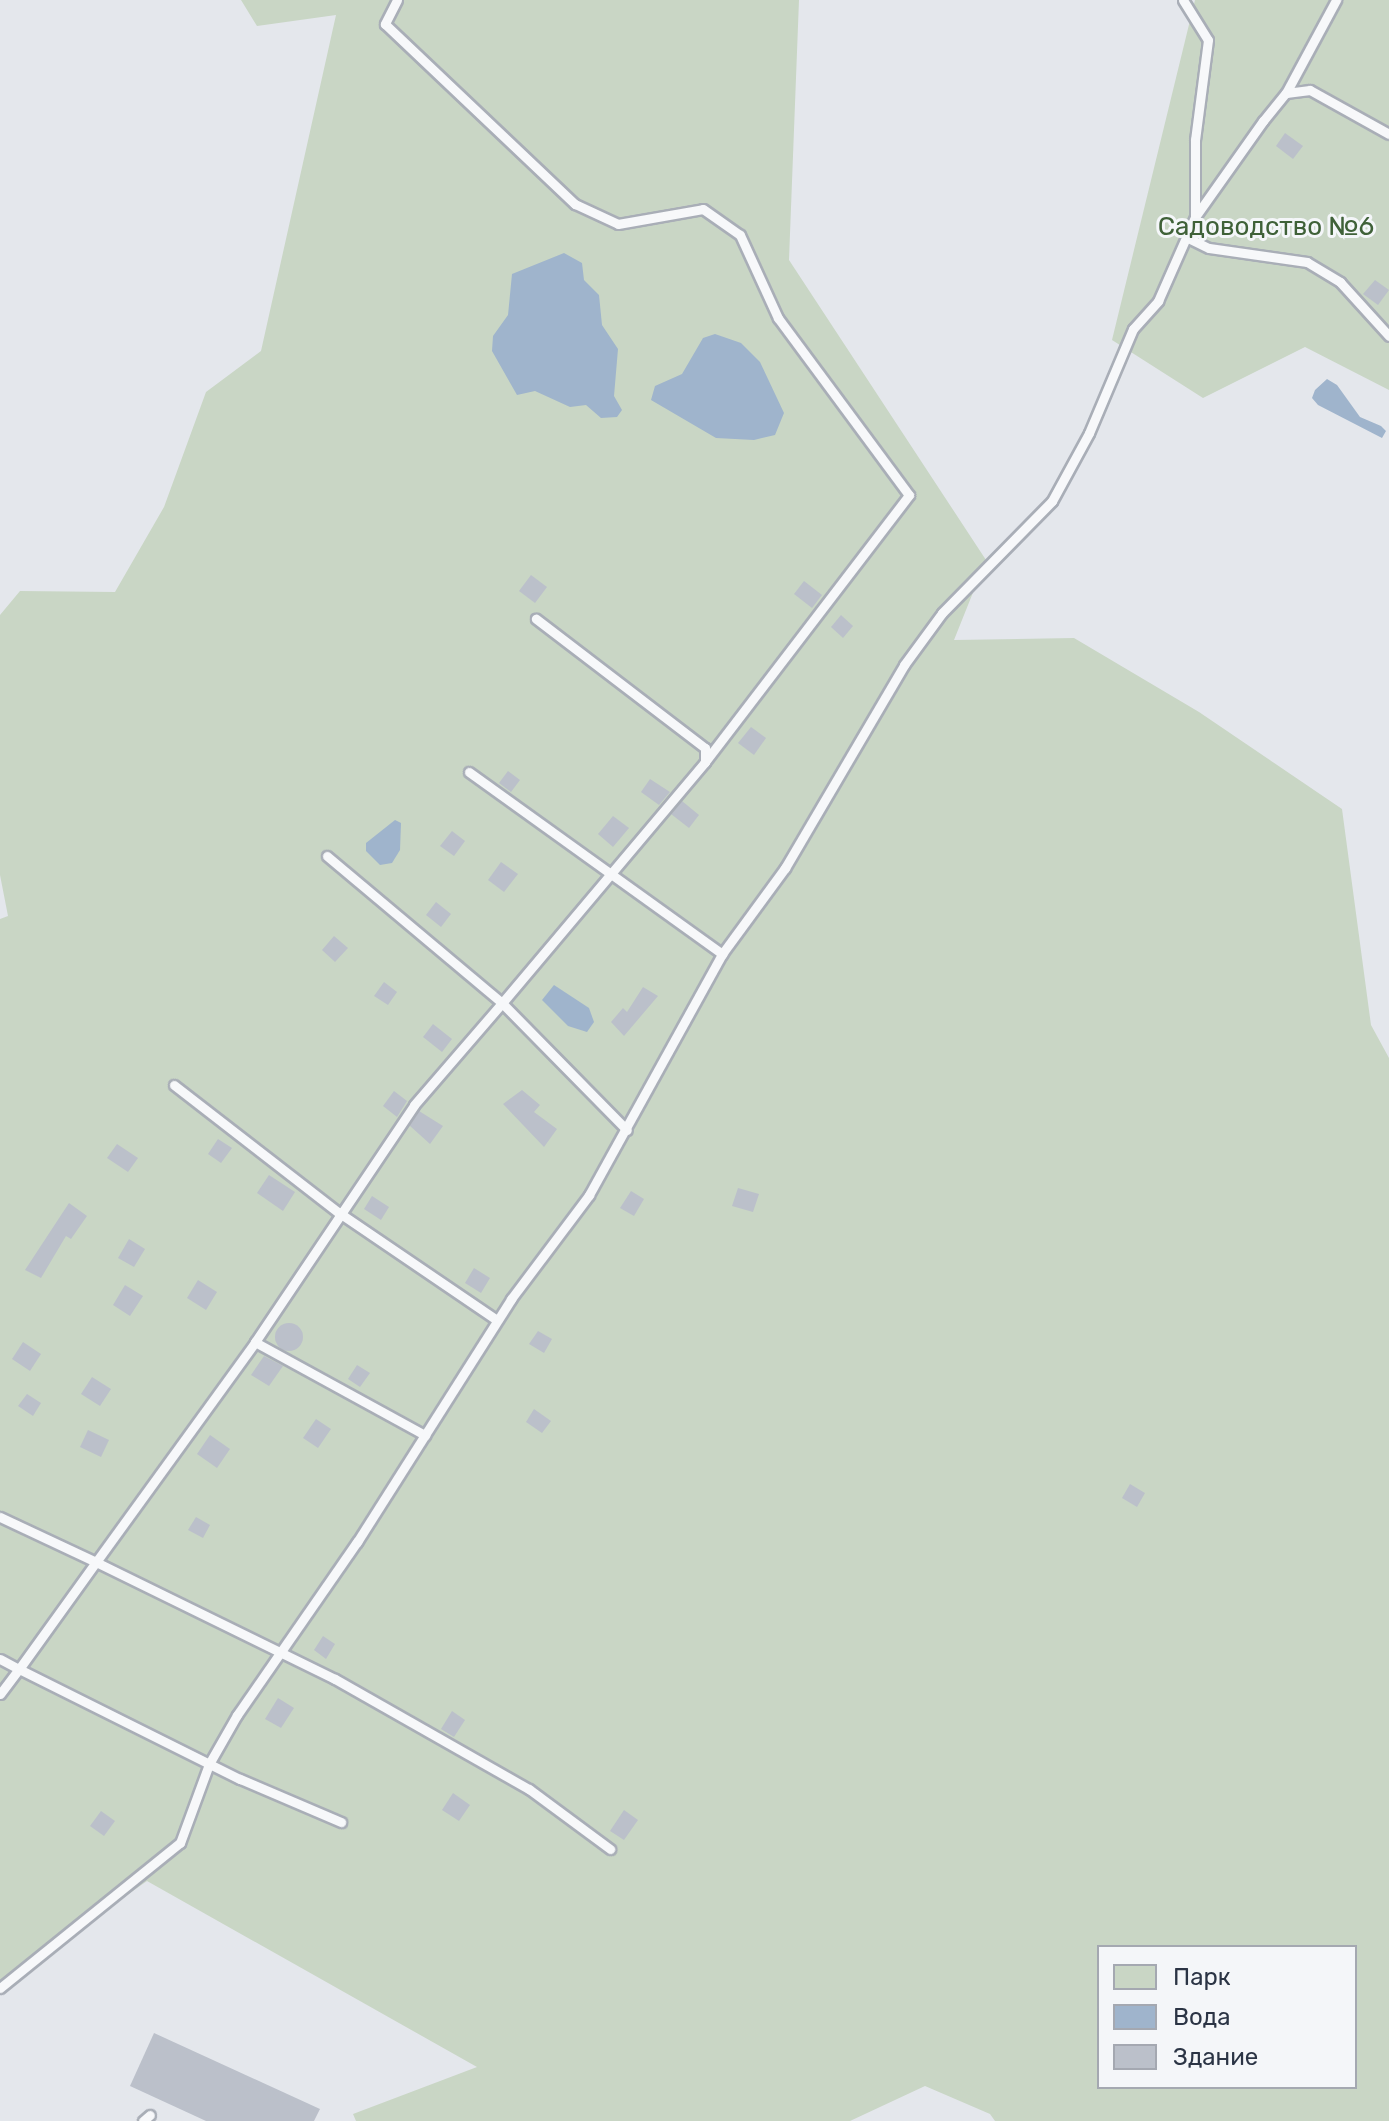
<!DOCTYPE html>
<html>
<head>
<meta charset="utf-8">
<style>
	body { margin:0 }
	#map { position:relative; width:1389px; height:2121px; overflow:hidden; background:#e4e7ec; font-family:Rubik,sans-serif }
	div>[style] { position:absolute }
	.green>* { inset:0; background:#c9d6c5 }
	.water>* { inset:0; background:#9fb4cc }
	.building>* { inset:0; background:#bbc0ca }
	.round { border-radius:50% }
	.roads { filter:drop-shadow(2px 0 #a9aeb7) drop-shadow(-2px 0 #a9aeb7) drop-shadow(0 2px #a9aeb7) drop-shadow(0 -2px #a9aeb7) }
	.service>* { height:9px; margin:-4.5px; padding:0 4.5px; transform-origin:4.5px; border-radius:4.5px; background:#f7f8fa }
	span { translate:-50% -50%; white-space:nowrap; text-align:center; line-height:1.15; -webkit-text-stroke:6px #f4f6f9; paint-order:stroke }
	.park-label { font-size:26px; color:#3f6138 }
	.legend { position:absolute; left:1097px; top:1945px; width:260px; height:144px; box-sizing:border-box; background:#f4f6f9; border:2px solid #a4a8b1; margin:0; padding:10px 14px; list-style:none; font-size:24px; color:#2b3445 }
	.legend li { display:flex; align-items:center; gap:16px; height:40px }
	.legend b { width:40px; border:2px solid #a4a8b1 }
</style>
</head>
<body>
<div id="map">
	<div class="green">
		<i style="clip-path:polygon(evenodd,241px 0,799px 0,789px 260px,986px 560px,954px 640px,1074px 638px,1199px 712px,1342px 809px,1371px 1025px,1389px 1058px,1389px 2121px,995px 2121px,990px 2114px,925px 2086px,850px 2121px,356px 2121px,353px 2114px,477px 2067px,147px 1881px,0 1984px,0 919px,8px 916px,0 875px,0 615px,20px 591px,115px 592px,164px 507px,206px 392px,261px 351px,336px 15px,257px 26px,241px 0,1099px 1947px,1355px 1947px,1355px 2087px,1099px 2087px,1099px 1947px)"></i>
		<i style="clip-path:polygon(1195px 0,1389px 0,1389px 390px,1305px 347px,1203px 398px,1112px 340px)"></i>
	</div>
	<div class="water">
		<i style="clip-path:polygon(564px 253px,582px 263px,584px 280px,599px 295px,602px 325px,618px 349px,614px 396px,622px 410px,617px 417px,601px 418px,586px 405px,570px 407px,535px 391px,517px 395px,492px 351px,493px 336px,508px 315px,512px 274px)"></i>
		<i style="clip-path:polygon(715px 334px,741px 343px,760px 362px,784px 413px,775px 435px,754px 440px,716px 438px,651px 400px,655px 386px,682px 374px,703px 338px)"></i>
		<i style="clip-path:polygon(1327px 379px,1337px 385px,1360px 417px,1381px 426px,1386px 431px,1382px 438px,1318px 405px,1312px 398px,1315px 390px)"></i>
		<i style="clip-path:polygon(395px 820px,401px 823px,400px 850px,392px 863px,380px 865px,366px 851px,366px 843px)"></i>
		<i style="clip-path:polygon(554px 985px,589px 1008px,594px 1022px,587px 1032px,568px 1026px,542px 1000px)"></i>
	</div>
	<div class="building">
		<i style="clip-path:polygon(1285px 133px,1303px 146px,1293px 159px,1276px 146px)"></i>
		<i style="clip-path:polygon(1375px 280px,1389px 290px,1378px 305px,1363px 294px)"></i>
		<i style="clip-path:polygon(531px 575px,547px 587px,535px 603px,519px 591px)"></i>
		<i style="clip-path:polygon(804px 581px,822px 595px,812px 608px,794px 594px)"></i>
		<i style="clip-path:polygon(841px 615px,853px 626px,843px 638px,831px 627px)"></i>
		<i style="clip-path:polygon(751px 727px,766px 738px,754px 755px,738px 743px)"></i>
		<i style="clip-path:polygon(508px 771px,520px 780px,511px 792px,499px 783px)"></i>
		<i style="clip-path:polygon(650px 779px,670px 792px,659px 805px,641px 792px)"></i>
		<i style="clip-path:polygon(682px 801px,699px 815px,689px 828px,671px 814px)"></i>
		<i style="clip-path:polygon(613px 816px,629px 828px,613px 847px,598px 834px)"></i>
		<i style="clip-path:polygon(452px 831px,465px 841px,454px 856px,440px 846px)"></i>
		<i style="clip-path:polygon(501px 862px,518px 874px,504px 892px,488px 880px)"></i>
		<i style="clip-path:polygon(436px 902px,451px 914px,441px 927px,426px 915px)"></i>
		<i style="clip-path:polygon(334px 936px,348px 948px,335px 962px,322px 950px)"></i>
		<i style="clip-path:polygon(384px 982px,397px 992px,388px 1005px,374px 996px)"></i>
		<i style="clip-path:polygon(643px 987px,658px 996px,624px 1036px,611px 1022px,623px 1008px,627px 1012px)"></i>
		<i style="clip-path:polygon(433px 1024px,452px 1039px,442px 1052px,423px 1037px)"></i>
		<i style="clip-path:polygon(522px 1090px,540px 1105px,534px 1112px,557px 1129px,544px 1147px,503px 1104px)"></i>
		<i style="clip-path:polygon(394px 1091px,407px 1101px,397px 1117px,383px 1106px)"></i>
		<i style="clip-path:polygon(419px 1111px,443px 1126px,430px 1144px,409px 1125px)"></i>
		<i style="clip-path:polygon(218px 1139px,232px 1148px,221px 1163px,208px 1154px)"></i>
		<i style="clip-path:polygon(117px 1144px,138px 1158px,128px 1172px,107px 1158px)"></i>
		<i style="clip-path:polygon(269px 1175px,295px 1192px,283px 1211px,257px 1193px)"></i>
		<i style="clip-path:polygon(738px 1188px,759px 1194px,753px 1212px,732px 1206px)"></i>
		<i style="clip-path:polygon(631px 1191px,644px 1199px,634px 1216px,620px 1208px)"></i>
		<i style="clip-path:polygon(372px 1196px,389px 1207px,381px 1220px,364px 1209px)"></i>
		<i style="clip-path:polygon(69px 1203px,87px 1216px,71px 1239px,66px 1236px,41px 1278px,25px 1270px)"></i>
		<i style="clip-path:polygon(129px 1239px,145px 1249px,134px 1267px,118px 1258px)"></i>
		<i style="clip-path:polygon(474px 1268px,490px 1278px,481px 1293px,465px 1283px)"></i>
		<i style="clip-path:polygon(198px 1280px,217px 1292px,206px 1310px,187px 1298px)"></i>
		<i style="clip-path:polygon(125px 1285px,143px 1296px,130px 1316px,113px 1305px)"></i>
		<i class="round" style="left:275px;top:1323px;width:28px;height:28px"></i>
		<i style="clip-path:polygon(538px 1331px,552px 1339px,544px 1353px,529px 1344px)"></i>
		<i style="clip-path:polygon(23px 1342px,41px 1354px,30px 1371px,12px 1359px)"></i>
		<i style="clip-path:polygon(264px 1356px,283px 1366px,269px 1386px,251px 1375px)"></i>
		<i style="clip-path:polygon(357px 1365px,370px 1373px,360px 1387px,348px 1379px)"></i>
		<i style="clip-path:polygon(92px 1377px,111px 1389px,100px 1406px,81px 1394px)"></i>
		<i style="clip-path:polygon(27px 1394px,41px 1403px,33px 1416px,18px 1406px)"></i>
		<i style="clip-path:polygon(534px 1409px,551px 1421px,542px 1433px,526px 1422px)"></i>
		<i style="clip-path:polygon(316px 1419px,331px 1429px,318px 1448px,303px 1438px)"></i>
		<i style="clip-path:polygon(88px 1430px,109px 1440px,101px 1457px,80px 1447px)"></i>
		<i style="clip-path:polygon(210px 1435px,230px 1449px,217px 1468px,197px 1454px)"></i>
		<i style="clip-path:polygon(1130px 1484px,1145px 1493px,1137px 1507px,1122px 1498px)"></i>
		<i style="clip-path:polygon(196px 1517px,210px 1525px,203px 1538px,188px 1530px)"></i>
		<i style="clip-path:polygon(323px 1636px,335px 1644px,326px 1659px,314px 1650px)"></i>
		<i style="clip-path:polygon(278px 1698px,294px 1708px,281px 1728px,265px 1719px)"></i>
		<i style="clip-path:polygon(452px 1711px,465px 1720px,454px 1737px,441px 1729px)"></i>
		<i style="clip-path:polygon(453px 1793px,470px 1805px,459px 1821px,442px 1810px)"></i>
		<i style="clip-path:polygon(624px 1810px,638px 1820px,624px 1840px,610px 1831px)"></i>
		<i style="clip-path:polygon(101px 1811px,115px 1821px,104px 1836px,90px 1826px)"></i>
		<i style="clip-path:polygon(154px 2033px,320px 2109px,314px 2121px,206px 2121px,130px 2086px)"></i>
	</div>
	<div class="roads">
		<div class="service">
			<i style="left:397px;top:0;width:27px;rotate:117deg"></i>
			<i style="left:385px;top:24px;width:262px;rotate:43.5deg"></i>
			<i style="left:575px;top:204px;width:47px;rotate:24.9deg"></i>
			<i style="left:618px;top:224px;width:86px;rotate:-10deg"></i>
			<i style="left:703px;top:209px;width:45px;rotate:35.1deg"></i>
			<i style="left:740px;top:235px;width:91px;rotate:65.4deg"></i>
			<i style="left:778px;top:318px;width:220px;rotate:53.5deg"></i>
			<i style="left:909px;top:495px;width:336px;rotate:127.4deg"></i>
			<i style="left:1183px;top:0;width:47px;rotate:58deg"></i>
			<i style="left:1208px;top:40px;width:101px;rotate:97.4deg"></i>
			<i style="left:1195px;top:140px;width:77px;rotate:90deg"></i>
			<i style="left:1286px;top:93px;width:106px;rotate:-61.7deg"></i>
			<i style="left:1186px;top:237px;width:25px;rotate:26deg"></i>
			<i style="left:1209px;top:248px;width:99px;rotate:8.1deg"></i>
			<i style="left:1307px;top:262px;width:39px;rotate:31deg"></i>
			<i style="left:1340px;top:282px;width:73px;rotate:47.8deg"></i>
			<i style="left:469px;top:772px;width:312px;rotate:35.7deg"></i>
			<i style="left:327px;top:856px;width:229px;rotate:40deg"></i>
			<i style="left:502px;top:1003px;width:315px;rotate:-49.9deg"></i>
			<i style="left:705px;top:762px;width:14px;rotate:-90deg"></i>
			<i style="left:705px;top:748px;width:213px;rotate:-142.6deg"></i>
			<i style="left:174px;top:1085px;width:207px;rotate:37.8deg"></i>
			<i style="left:338px;top:1212px;width:192px;rotate:34.2deg"></i>
			<i style="left:255px;top:1342px;width:285px;rotate:-56.1deg"></i>
			<i style="left:414px;top:1105px;width:135px;rotate:-49.2deg"></i>
			<i style="left:502px;top:1003px;width:178px;rotate:45.5deg"></i>
			<i style="left:0;top:1517px;width:106px;rotate:25.1deg"></i>
			<i style="left:96px;top:1562px;width:271px;rotate:-54.1deg"></i>
			<i style="left:255px;top:1342px;width:194px;rotate:28.7deg"></i>
			<i style="left:0;top:1659px;width:21px;rotate:28deg"></i>
			<i style="left:19px;top:1669px;width:132px;rotate:-54.3deg"></i>
			<i style="left:96px;top:1562px;width:266px;rotate:26.1deg"></i>
			<i style="left:335px;top:1679px;width:223px;rotate:29.6deg"></i>
			<i style="left:529px;top:1789px;width:101px;rotate:36.5deg"></i>
			<i style="left:0;top:1694px;width:31px;rotate:-53deg"></i>
			<i style="left:19px;top:1669px;width:247px;rotate:26.5deg"></i>
			<i style="left:240px;top:1779px;width:110px;rotate:23.1deg"></i>
			<i style="left:0;top:1988px;width:231px;rotate:-38.9deg"></i>
			<i style="left:180px;top:1843px;width:84px;rotate:-69.8deg"></i>
			<i style="left:209px;top:1764px;width:56px;rotate:-60.3deg"></i>
			<i style="left:237px;top:1715px;width:211px;rotate:-55.3deg"></i>
			<i style="left:357px;top:1542px;width:288px;rotate:-57.6deg"></i>
			<i style="left:511px;top:1299px;width:130px;rotate:-53.1deg"></i>
			<i style="left:589px;top:1195px;width:275px;rotate:-61.1deg"></i>
			<i style="left:722px;top:954px;width:107px;rotate:-53.8deg"></i>
			<i style="left:785px;top:868px;width:235px;rotate:-59.6deg"></i>
			<i style="left:904px;top:665px;width:64px;rotate:-53.8deg"></i>
			<i style="left:942px;top:613px;width:157px;rotate:-45.5deg"></i>
			<i style="left:1052px;top:501px;width:77px;rotate:-61.4deg"></i>
			<i style="left:1089px;top:433px;width:113px;rotate:-67.1deg"></i>
			<i style="left:1133px;top:329px;width:38px;rotate:-48deg"></i>
			<i style="left:1158px;top:301px;width:92px;rotate:-66.2deg"></i>
			<i style="left:1195px;top:217px;width:118px;rotate:-54.7deg"></i>
			<i style="left:1263px;top:121px;width:36px;rotate:-51deg"></i>
			<i style="left:1286px;top:93px;width:24px;rotate:-7deg"></i>
			<i style="left:1310px;top:90px;width:90px;rotate:29.1deg"></i>
			<i style="left:143px;top:2121px;width:9px;rotate:-41deg"></i>
		</div>
	</div>
	<div class="park-label">
		<span style="left:1266px;top:227px">Садоводство №6</span>
	</div>
	<ul class="legend">
	<li><b style="height:22px;background:#c9d6c5"></b>Парк</li>
	<li><b style="height:22px;background:#9fb4cc"></b>Вода</li>
	<li><b style="height:22px;background:#bbc0ca"></b>Здание</li>
	</ul>
</div>
</body>
</html>
